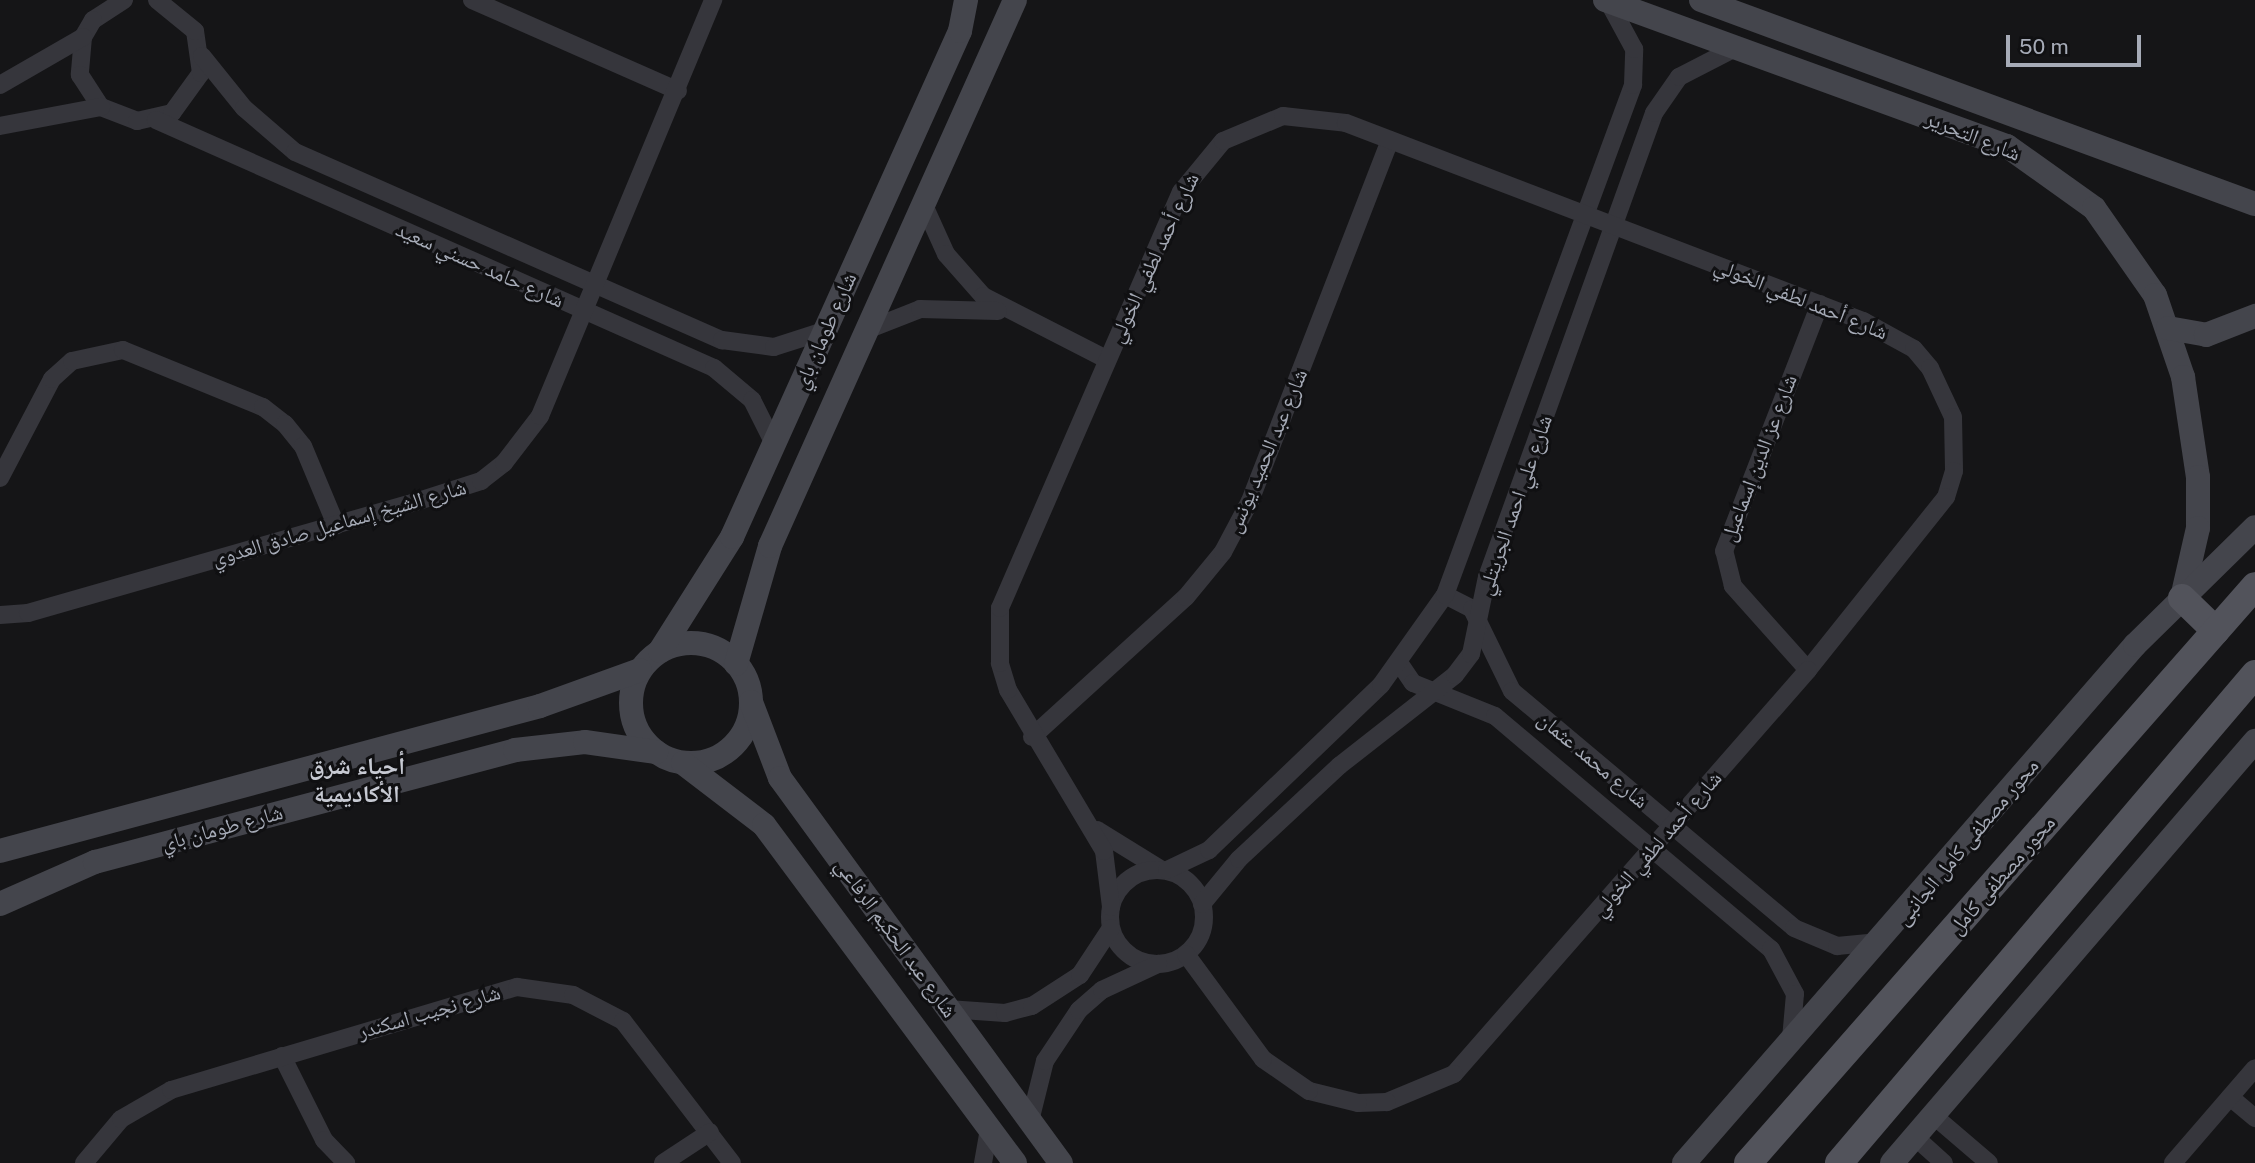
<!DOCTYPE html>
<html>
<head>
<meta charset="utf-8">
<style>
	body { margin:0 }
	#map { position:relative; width:2255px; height:1163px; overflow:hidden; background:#151517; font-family:"Public Sans","Noto Naskh Arabic",sans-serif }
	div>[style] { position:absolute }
	.street>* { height:18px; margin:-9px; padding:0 9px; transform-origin:9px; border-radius:9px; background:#36363c }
	.street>.ring { margin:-9px; padding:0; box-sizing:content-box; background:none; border:18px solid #36363c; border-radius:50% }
	.secondary>* { height:24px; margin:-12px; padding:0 12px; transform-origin:12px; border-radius:12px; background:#44454c }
	.secondary>.ring { margin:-12px; padding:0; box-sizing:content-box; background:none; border:24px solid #44454c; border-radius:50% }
	.primary>* { height:28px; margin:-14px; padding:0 14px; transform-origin:14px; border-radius:14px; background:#52535b }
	span { translate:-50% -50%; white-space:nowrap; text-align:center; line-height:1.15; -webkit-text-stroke:6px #101012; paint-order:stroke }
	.street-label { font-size:21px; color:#a6abb7 }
	.quarter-label { font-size:24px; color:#c7cad3; font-weight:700 }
	.scale { position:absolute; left:2006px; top:35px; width:135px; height:32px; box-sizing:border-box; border:4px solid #a6abb7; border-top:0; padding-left:9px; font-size:21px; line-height:24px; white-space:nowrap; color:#a6abb7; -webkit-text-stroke:5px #101012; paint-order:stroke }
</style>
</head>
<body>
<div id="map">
	<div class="street">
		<i style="left:124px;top:0;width:37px;rotate:147deg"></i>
		<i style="left:93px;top:20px;width:20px;rotate:120deg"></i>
		<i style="left:83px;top:37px;width:38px;rotate:95deg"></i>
		<i style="left:80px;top:75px;width:38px;rotate:57deg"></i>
		<i style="left:101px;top:107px;width:39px;rotate:21deg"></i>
		<i style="left:137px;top:121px;width:36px;rotate:-13deg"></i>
		<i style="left:172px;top:113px;width:49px;rotate:-54.1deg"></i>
		<i style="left:201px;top:73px;width:42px;rotate:-98.1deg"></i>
		<i style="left:195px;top:31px;width:49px;rotate:-140.8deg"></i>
		<i style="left:472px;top:0;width:225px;rotate:23.8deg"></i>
		<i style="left:202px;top:56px;width:67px;rotate:51.1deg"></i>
		<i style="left:244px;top:108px;width:67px;rotate:40.8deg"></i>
		<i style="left:295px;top:152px;width:467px;rotate:23.8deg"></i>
		<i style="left:722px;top:340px;width:52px;rotate:7.7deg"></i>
		<i style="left:774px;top:347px;width:52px;rotate:-17.7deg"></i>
		<i style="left:0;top:85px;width:96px;rotate:-30deg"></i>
		<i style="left:156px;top:120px;width:611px;rotate:23.96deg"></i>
		<i style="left:714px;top:368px;width:50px;rotate:40.1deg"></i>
		<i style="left:752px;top:400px;width:49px;rotate:63.4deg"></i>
		<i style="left:0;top:126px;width:103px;rotate:-10.7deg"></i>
		<i style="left:923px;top:203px;width:56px;rotate:65.7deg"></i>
		<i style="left:946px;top:254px;width:56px;rotate:48.6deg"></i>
		<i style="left:983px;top:296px;width:138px;rotate:27.1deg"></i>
		<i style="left:867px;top:330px;width:57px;rotate:-21.6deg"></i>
		<i style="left:920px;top:309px;width:78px;rotate:1.5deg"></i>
		<i style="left:0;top:478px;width:112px;rotate:-62.3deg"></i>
		<i style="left:52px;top:379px;width:27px;rotate:-42deg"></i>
		<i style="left:72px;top:361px;width:52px;rotate:-12.2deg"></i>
		<i style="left:123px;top:350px;width:151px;rotate:22.2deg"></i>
		<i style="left:263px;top:407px;width:28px;rotate:38deg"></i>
		<i style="left:285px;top:424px;width:28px;rotate:51deg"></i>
		<i style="left:303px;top:446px;width:86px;rotate:67.3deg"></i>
		<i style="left:1445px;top:595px;width:30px;rotate:27deg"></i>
		<i style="left:1472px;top:609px;width:91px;rotate:64deg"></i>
		<i style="left:1512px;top:691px;width:368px;rotate:40deg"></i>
		<i style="left:1794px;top:928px;width:47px;rotate:22.7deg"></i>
		<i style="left:1837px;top:946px;width:42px;rotate:-5.4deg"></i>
		<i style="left:0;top:615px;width:28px;rotate:-4deg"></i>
		<i style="left:28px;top:613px;width:396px;rotate:-16deg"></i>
		<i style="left:409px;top:504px;width:76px;rotate:-17.7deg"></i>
		<i style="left:481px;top:481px;width:29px;rotate:-38deg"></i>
		<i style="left:504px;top:463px;width:59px;rotate:-52.5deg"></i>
		<i style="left:540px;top:416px;width:451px;rotate:-67.4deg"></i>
		<i style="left:1400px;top:664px;width:23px;rotate:56deg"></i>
		<i style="left:1413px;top:683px;width:88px;rotate:21.9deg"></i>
		<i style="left:1495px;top:716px;width:361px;rotate:40.2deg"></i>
		<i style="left:1771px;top:949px;width:51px;rotate:61.9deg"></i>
		<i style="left:1795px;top:994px;width:45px;rotate:95.1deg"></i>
		<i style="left:1808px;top:670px;width:113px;rotate:-131.8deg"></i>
		<i style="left:1733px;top:586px;width:36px;rotate:-104deg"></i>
		<i style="left:1724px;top:551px;width:265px;rotate:-68.8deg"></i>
		<i style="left:1032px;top:737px;width:208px;rotate:-42.3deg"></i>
		<i style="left:1186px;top:597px;width:58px;rotate:-50.6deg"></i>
		<i style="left:1223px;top:552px;width:58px;rotate:-62.1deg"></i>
		<i style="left:1250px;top:501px;width:387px;rotate:-68.8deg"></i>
		<i style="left:1097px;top:830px;width:76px;rotate:31.6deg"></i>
		<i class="ring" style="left:1110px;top:870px;width:76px;height:76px"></i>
		<i style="left:1167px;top:870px;width:47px;rotate:-25.5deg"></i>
		<i style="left:1209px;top:850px;width:238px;rotate:-43.8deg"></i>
		<i style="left:1381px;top:685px;width:110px;rotate:-54.6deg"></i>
		<i style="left:1445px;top:595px;width:544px;rotate:-69.76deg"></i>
		<i style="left:1633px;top:85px;width:36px;rotate:-88deg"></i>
		<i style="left:1634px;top:49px;width:55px;rotate:-118.4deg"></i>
		<i style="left:1202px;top:904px;width:58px;rotate:-50.6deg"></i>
		<i style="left:1239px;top:859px;width:137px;rotate:-42.9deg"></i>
		<i style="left:1339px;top:766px;width:147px;rotate:-38.1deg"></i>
		<i style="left:1455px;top:675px;width:26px;rotate:-53deg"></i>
		<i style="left:1471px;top:654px;width:79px;rotate:-78.3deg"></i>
		<i style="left:1487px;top:577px;width:493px;rotate:-70.2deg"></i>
		<i style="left:1654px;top:113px;width:44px;rotate:-55.2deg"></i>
		<i style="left:1679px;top:77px;width:65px;rotate:-27.3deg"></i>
		<i style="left:1111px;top:907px;width:56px;rotate:-97.1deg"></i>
		<i style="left:1104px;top:851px;width:187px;rotate:-120.8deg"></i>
		<i style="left:1008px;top:690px;width:28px;rotate:-107deg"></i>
		<i style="left:1000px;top:663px;width:55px;rotate:-90deg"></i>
		<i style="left:1000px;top:608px;width:454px;rotate:-66.5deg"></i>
		<i style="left:1181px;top:192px;width:66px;rotate:-50.5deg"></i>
		<i style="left:1223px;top:141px;width:65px;rotate:-22.6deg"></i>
		<i style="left:1283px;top:116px;width:63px;rotate:6.3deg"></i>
		<i style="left:1346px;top:123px;width:554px;rotate:20.96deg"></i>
		<i style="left:1863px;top:321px;width:58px;rotate:28.8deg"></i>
		<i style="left:1914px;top:349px;width:25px;rotate:50deg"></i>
		<i style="left:1930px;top:368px;width:54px;rotate:64.9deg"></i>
		<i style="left:1953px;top:417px;width:54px;rotate:88.9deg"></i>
		<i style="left:1954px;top:471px;width:27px;rotate:107deg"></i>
		<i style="left:1946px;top:497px;width:221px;rotate:128.6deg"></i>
		<i style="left:1808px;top:670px;width:537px;rotate:131.23deg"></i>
		<i style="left:1454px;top:1074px;width:73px;rotate:157.3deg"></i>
		<i style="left:1387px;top:1102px;width:29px;rotate:178deg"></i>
		<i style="left:1358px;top:1103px;width:50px;rotate:-166.2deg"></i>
		<i style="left:1309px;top:1091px;width:56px;rotate:-145.2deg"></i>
		<i style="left:1263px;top:1059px;width:130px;rotate:-126.3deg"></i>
		<i style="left:948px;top:1009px;width:57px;rotate:4deg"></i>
		<i style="left:1005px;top:1013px;width:28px;rotate:-15deg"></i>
		<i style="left:1032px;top:1006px;width:57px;rotate:-32.9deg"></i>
		<i style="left:1080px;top:975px;width:56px;rotate:-56.6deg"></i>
		<i style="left:282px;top:1056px;width:94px;rotate:63.4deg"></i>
		<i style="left:324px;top:1140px;width:32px;rotate:46deg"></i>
		<i style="left:2230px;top:1097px;width:33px;rotate:40deg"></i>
		<i style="left:1934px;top:1116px;width:72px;rotate:40.5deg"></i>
		<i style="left:1030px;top:1121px;width:62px;rotate:-76deg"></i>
		<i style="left:1045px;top:1061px;width:61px;rotate:-56.3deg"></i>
		<i style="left:1079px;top:1010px;width:30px;rotate:-41deg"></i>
		<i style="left:1102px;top:990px;width:62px;rotate:-24.9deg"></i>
		<i style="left:1915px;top:1137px;width:39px;rotate:42deg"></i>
		<i style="left:84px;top:1163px;width:57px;rotate:-49.9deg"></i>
		<i style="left:121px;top:1119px;width:58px;rotate:-30.1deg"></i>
		<i style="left:171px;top:1090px;width:361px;rotate:-16.6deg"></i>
		<i style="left:517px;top:987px;width:57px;rotate:8.1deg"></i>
		<i style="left:573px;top:995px;width:56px;rotate:27.5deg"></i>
		<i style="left:623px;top:1021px;width:179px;rotate:52.5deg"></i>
		<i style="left:663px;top:1163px;width:56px;rotate:-33.4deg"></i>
		<i style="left:983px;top:1163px;width:36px;rotate:-80deg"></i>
		<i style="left:2173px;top:1163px;width:125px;rotate:-49.2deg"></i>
	</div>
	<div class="secondary">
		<i style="left:1605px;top:0;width:428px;rotate:20deg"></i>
		<i style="left:2007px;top:146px;width:107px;rotate:35.5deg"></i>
		<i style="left:2094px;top:208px;width:106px;rotate:55deg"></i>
		<i style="left:2155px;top:295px;width:87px;rotate:71.1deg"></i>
		<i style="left:2183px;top:377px;width:101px;rotate:81.5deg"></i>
		<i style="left:2198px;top:477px;width:51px;rotate:90deg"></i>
		<i style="left:2198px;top:528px;width:72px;rotate:102.9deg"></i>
		<i style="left:1701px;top:0;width:590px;rotate:20.22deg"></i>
		<i style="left:2168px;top:328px;width:39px;rotate:10deg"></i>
		<i style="left:2206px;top:335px;width:53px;rotate:-21.2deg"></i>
		<i class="ring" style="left:631px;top:643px;width:96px;height:96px"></i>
		<i style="left:660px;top:651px;width:135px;rotate:-57.7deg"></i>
		<i style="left:732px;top:537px;width:555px;rotate:-65.74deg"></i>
		<i style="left:960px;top:31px;width:32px;rotate:-79deg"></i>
		<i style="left:736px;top:664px;width:123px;rotate:-73.9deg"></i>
		<i style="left:770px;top:546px;width:598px;rotate:-65.83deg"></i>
		<i style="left:751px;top:702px;width:81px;rotate:69.1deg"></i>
		<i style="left:780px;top:778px;width:477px;rotate:53.9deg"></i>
		<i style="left:683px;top:763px;width:102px;rotate:37.4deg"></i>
		<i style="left:764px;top:825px;width:421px;rotate:53.4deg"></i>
		<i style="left:0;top:851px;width:559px;rotate:-15.03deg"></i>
		<i style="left:540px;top:706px;width:106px;rotate:-19.8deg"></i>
		<i style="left:0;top:904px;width:104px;rotate:-23.9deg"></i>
		<i style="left:95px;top:862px;width:435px;rotate:-14.9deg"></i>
		<i style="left:515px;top:750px;width:70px;rotate:-6.5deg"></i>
		<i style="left:585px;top:742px;width:72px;rotate:8deg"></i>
		<i style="left:1684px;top:1163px;width:687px;rotate:-48.96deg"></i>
		<i style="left:2135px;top:645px;width:168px;rotate:-44.5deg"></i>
		<i style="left:1892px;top:1163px;width:557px;rotate:-49.3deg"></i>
	</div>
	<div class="primary">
		<i style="left:2182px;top:598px;width:47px;rotate:44.1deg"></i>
		<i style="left:1748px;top:1163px;width:768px;rotate:-48.69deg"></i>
		<i style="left:1839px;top:1163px;width:642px;rotate:-49.61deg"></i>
	</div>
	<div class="street-label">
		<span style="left:1973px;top:136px;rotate:22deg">شارع التحرير</span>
		<span style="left:1154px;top:258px;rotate:-65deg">شارع أحمد لطفي الخولي</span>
		<span style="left:480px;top:265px;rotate:24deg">شارع حامد حسني سعيد</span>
		<span style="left:1801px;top:299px;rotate:22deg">شارع أحمد لطفي الخولي</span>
		<span style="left:825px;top:331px;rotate:-66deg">شارع طومان باي</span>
		<span style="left:1267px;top:451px;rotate:-67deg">شارع عبد الحميد يونس</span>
		<span style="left:1759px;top:458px;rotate:-69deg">شارع عز الدين إسماعيل</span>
		<span style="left:1515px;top:505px;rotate:-71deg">شارع علي احمد الجريتلي</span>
		<span style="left:339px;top:523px;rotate:-16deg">شارع الشيخ إسماعيل صادق العدوي</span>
		<span style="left:1593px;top:760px;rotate:40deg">شارع محمد عثمان</span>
		<span style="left:222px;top:828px;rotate:-15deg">شارع طومان باي</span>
		<span style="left:1967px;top:842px;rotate:-50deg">محور مصطفى كامل الجانبى</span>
		<span style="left:1657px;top:844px;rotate:-49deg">شارع أحمد لطفي الخولي</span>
		<span style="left:2002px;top:875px;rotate:-49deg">محور مصطفى كامل</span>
		<span style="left:896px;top:938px;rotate:54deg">شارع عبد الحكيم الرفاعي</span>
		<span style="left:429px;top:1012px;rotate:-16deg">شارع نجيب اسكندر</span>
	</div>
	<div class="quarter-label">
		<span style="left:357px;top:780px">أحياء شرق<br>الأكاديمية</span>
	</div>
	<div class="scale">50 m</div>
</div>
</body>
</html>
